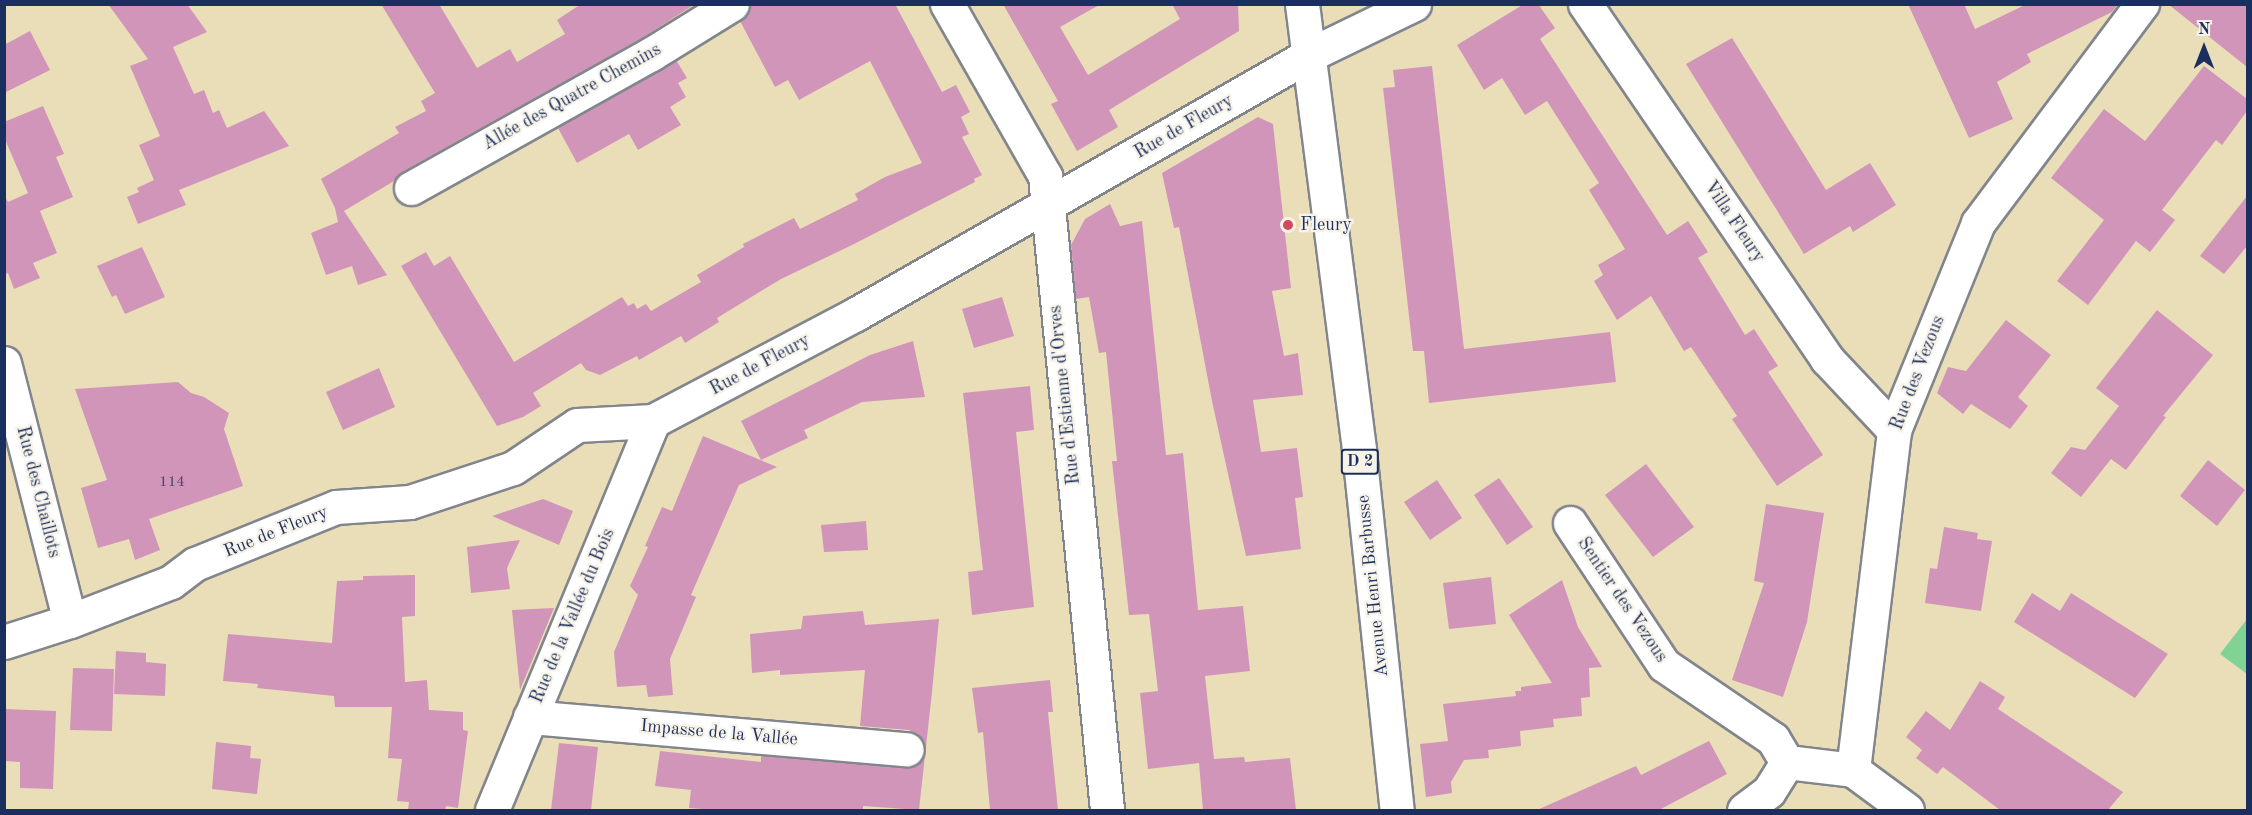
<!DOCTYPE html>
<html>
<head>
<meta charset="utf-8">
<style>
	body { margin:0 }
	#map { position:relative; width:2252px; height:815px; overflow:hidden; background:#eadeb9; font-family:"Old Standard TT",serif }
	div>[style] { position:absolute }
	.green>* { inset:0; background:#80d395 }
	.building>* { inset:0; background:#d195b9 }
	.roads { filter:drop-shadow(2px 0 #82868c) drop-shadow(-2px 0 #82868c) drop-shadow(0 2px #82868c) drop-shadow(0 -2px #82868c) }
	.minor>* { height:33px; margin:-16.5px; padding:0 16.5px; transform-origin:16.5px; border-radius:16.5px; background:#fff }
	.primary>* { height:33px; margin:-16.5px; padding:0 16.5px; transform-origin:16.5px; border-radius:16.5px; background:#fff }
	.dots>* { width:16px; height:16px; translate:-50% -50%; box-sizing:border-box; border:3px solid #f7f3e8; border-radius:50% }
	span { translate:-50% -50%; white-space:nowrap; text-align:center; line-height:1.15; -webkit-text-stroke:4.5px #f7f3e8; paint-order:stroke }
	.number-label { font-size:15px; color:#484875 }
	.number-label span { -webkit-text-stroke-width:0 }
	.shield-label span { padding:2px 4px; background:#f7f3e8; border:2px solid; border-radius:4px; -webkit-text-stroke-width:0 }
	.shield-label { font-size:16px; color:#1b2f5e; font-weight:700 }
	.street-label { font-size:18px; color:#1b2f5e }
	.poi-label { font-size:18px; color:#1b2f5e }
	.left { translate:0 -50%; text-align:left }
	.frame { position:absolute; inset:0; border:6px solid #1b2f5e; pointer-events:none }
	.north { position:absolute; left:2174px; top:18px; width:60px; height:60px; -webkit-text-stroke:4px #f7f3e8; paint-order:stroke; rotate:0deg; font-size:16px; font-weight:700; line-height:24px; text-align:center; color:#1b2f5e }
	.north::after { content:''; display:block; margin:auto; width:21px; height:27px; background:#1b2f5e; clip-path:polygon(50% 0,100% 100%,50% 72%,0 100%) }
</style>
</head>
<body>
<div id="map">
	<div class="green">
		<i style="clip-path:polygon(2247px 619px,2247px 674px,2220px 654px)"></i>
	</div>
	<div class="building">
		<i style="clip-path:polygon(108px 4px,187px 4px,207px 32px,173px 47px,194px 94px,204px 90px,213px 113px,219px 110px,227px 128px,264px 111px,289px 146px,179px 190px,186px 205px,138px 224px,127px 197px,139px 192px,137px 188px,154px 180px,139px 145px,160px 136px,130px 66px,148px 59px)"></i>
		<i style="clip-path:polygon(381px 4px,439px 4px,477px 68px,510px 49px,517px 62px,565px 34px,557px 20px,581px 4px,695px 4px,642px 38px,402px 172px,394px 181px,344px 211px,387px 275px,358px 285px,352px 266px,326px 275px,311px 233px,338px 222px,335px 208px,321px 179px,399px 133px,395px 127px,426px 111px,421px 101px,435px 93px)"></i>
		<i style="clip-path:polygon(751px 4px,895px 4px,942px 92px,956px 85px,970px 112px,961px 117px,969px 134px,962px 137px,982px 175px,974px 179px,975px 182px,850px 246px,781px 279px,717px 318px,719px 322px,685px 343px,681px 336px,639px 360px,637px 356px,600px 375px,586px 370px,581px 363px,533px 393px,541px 406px,523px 417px,497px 426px,401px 266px,426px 252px,434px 266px,450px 256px,514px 362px,622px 297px,628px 306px,634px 303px,637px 309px,646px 304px,651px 311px,701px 282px,697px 275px,744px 247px,743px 244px,794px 218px,800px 229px,858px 200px,855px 194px,885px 177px,922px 163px,870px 61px,799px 100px,788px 80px,775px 87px,740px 21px,748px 13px)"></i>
		<i style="clip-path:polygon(1003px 4px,1101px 4px,1060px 27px,1088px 75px,1180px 19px,1172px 4px,1238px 4px,1239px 31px,1109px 110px,1118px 127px,1077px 151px,1051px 104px,1058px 101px)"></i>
		<i style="clip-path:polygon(1524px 4px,1538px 4px,1555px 28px,1540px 39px,1667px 235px,1688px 221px,1708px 252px,1698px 258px,1745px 335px,1754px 329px,1778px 366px,1768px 372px,1823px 455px,1777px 486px,1732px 419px,1737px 416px,1691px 347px,1684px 351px,1651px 296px,1617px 320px,1594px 281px,1603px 275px,1598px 265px,1625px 249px,1589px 190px,1599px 183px,1547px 101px,1525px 115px,1502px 78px,1484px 90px,1457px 45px)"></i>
		<i style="clip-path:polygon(1908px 4px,1964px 4px,1975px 29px,2027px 4px,2118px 4px,2112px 12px,2027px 54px,2031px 62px,1997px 82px,2013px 119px,1969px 138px)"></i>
		<i style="clip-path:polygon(2168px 4px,2247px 4px,2247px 67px)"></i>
		<i style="clip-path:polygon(30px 31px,50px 70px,4px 93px,4px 45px)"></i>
		<i style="clip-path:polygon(1732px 38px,1826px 190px,1870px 163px,1896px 205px,1853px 232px,1850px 226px,1804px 254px,1686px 64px)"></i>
		<i style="clip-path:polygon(676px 60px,687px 78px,678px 83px,686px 97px,670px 107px,681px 125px,638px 150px,629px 134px,577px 163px,558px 128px)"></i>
		<i style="clip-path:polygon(1432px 66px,1464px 349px,1610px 332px,1616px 382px,1429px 403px,1424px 351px,1413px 351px,1383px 88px,1395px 87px,1393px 70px)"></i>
		<i style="clip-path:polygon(2204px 66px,2247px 99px,2247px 111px,2222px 145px,2216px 140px,2162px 210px,2175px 220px,2150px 252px,2136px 241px,2088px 305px,2057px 281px,2104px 220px,2051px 178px,2104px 109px,2145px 141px)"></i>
		<i style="clip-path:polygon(43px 106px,64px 154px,56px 157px,73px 197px,40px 211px,57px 253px,33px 263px,40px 278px,14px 289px,8px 273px,4px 275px,4px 195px,8px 202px,28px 193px,4px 137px,4px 122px)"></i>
		<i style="clip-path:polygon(1258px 117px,1273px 124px,1291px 288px,1272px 291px,1284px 356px,1298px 353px,1303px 395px,1253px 400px,1261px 452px,1297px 448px,1303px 497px,1295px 498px,1301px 549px,1246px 556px,1212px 401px,1179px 227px,1174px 228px,1162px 173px)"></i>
		<i style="clip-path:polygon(2247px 196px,2247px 246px,2224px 274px,2200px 256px)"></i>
		<i style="clip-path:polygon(1110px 204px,1120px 226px,1142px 221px,1166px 455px,1183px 453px,1198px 610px,1243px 606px,1250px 671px,1205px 676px,1214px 759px,1244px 757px,1245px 762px,1290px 758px,1296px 810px,1203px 810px,1199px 763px,1148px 769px,1140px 693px,1158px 691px,1149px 614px,1129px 615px,1112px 461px,1117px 461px,1106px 352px,1099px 353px,1089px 297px,1076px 299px,1071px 245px,1085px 219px)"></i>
		<i style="clip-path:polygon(142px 247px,165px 297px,125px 314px,116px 295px,112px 297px,97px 266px)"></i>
		<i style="clip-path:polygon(1002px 297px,1014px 336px,974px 348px,962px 309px)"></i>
		<i style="clip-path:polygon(2157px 310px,2213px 355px,2163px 416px,2166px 417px,2126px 470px,2111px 459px,2081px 497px,2051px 473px,2071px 447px,2085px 450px,2119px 406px,2096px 388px)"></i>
		<i style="clip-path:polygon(2006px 320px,2051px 355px,2018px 397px,2028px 406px,2010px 429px,1971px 404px,1963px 414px,1937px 393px,1948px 367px,1966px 371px)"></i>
		<i style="clip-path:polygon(913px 341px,925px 397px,862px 402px,804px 430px,808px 438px,761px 460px,741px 421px,870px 355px)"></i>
		<i style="clip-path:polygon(379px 368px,395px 407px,343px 430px,326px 392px)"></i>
		<i style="clip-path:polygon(178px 382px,191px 393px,204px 397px,229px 413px,224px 429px,243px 486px,149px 519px,160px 550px,135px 560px,129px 539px,98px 548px,81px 488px,107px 480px,75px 389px)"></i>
		<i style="clip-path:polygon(1030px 386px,1034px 430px,1016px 432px,1034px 607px,972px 615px,968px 572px,983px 570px,963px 393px)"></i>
		<i style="clip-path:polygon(703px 436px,777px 467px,739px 485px,691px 595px,696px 597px,670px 659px,673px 695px,648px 697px,646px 685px,617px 687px,614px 652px,638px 595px,630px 586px,648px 547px,645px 546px,662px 507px,672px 511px)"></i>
		<i style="clip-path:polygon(2208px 460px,2245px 490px,2217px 526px,2180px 496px)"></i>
		<i style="clip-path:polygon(1646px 464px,1694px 527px,1653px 557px,1605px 495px)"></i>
		<i style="clip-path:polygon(1499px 478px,1533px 527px,1507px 545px,1474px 495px)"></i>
		<i style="clip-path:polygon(1437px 480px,1462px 518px,1430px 540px,1404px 502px)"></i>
		<i style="clip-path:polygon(543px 499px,573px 511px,559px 545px,492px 516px)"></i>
		<i style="clip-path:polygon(1766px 504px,1824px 513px,1807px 622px,1783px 697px,1732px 680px,1764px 583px,1754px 581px)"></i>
		<i style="clip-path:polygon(866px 521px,868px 550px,824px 552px,821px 525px)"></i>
		<i style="clip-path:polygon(1944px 527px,1978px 533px,1977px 539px,1992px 541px,1981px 611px,1925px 603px,1930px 568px,1937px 569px)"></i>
		<i style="clip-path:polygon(520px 540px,507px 568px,510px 589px,471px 593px,467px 547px)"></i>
		<i style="clip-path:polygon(415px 575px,415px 616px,402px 617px,405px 682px,427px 680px,429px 710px,463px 712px,463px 730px,468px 731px,458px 808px,446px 806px,445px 810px,408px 810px,409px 802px,397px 801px,402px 759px,388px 758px,392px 707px,335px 707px,334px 696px,257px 688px,258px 684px,223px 681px,228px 634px,332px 643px,337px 581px,363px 580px,363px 576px)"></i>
		<i style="clip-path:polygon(1491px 577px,1496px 624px,1449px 629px,1443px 583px)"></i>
		<i style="clip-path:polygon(1562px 580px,1578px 627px,1602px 667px,1589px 668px,1590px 697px,1581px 698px,1582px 716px,1553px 719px,1554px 727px,1520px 731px,1521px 746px,1488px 750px,1489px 758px,1464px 760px,1451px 782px,1452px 793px,1426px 797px,1420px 744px,1448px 741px,1443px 704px,1516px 696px,1515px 691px,1521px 691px,1521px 687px,1552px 683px,1509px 615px)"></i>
		<i style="clip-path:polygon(2032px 593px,2060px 611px,2071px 593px,2168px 654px,2135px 698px,2014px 622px)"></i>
		<i style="clip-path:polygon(554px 608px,520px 690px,512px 610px)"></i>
		<i style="clip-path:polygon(863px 611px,865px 625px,939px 619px,932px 692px,919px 810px,863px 806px,863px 810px,715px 810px,689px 808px,691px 790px,655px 786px,660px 751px,761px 762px,761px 755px,905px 768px,915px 766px,922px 760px,926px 751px,924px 742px,918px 734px,909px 730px,860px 726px,865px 670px,780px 675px,780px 670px,752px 673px,750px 634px,801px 629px,803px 616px)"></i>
		<i style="clip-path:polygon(116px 651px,146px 653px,146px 662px,166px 664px,165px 696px,114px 694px)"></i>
		<i style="clip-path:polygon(73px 668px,114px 669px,112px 731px,70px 730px)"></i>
		<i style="clip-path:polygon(1050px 680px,1053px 712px,1048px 712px,1058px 810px,990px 810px,983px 732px,978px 733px,972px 688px)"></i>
		<i style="clip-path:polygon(1980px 681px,2005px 697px,1998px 709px,2123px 792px,2108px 810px,2000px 810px,1943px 767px,1937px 774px,1916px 758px,1922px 750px,1906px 737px,1926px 711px,1950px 730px)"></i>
		<i style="clip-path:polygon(4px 709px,56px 711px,53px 789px,20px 788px,20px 762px,4px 761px)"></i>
		<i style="clip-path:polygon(1709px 741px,1727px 774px,1659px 810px,1537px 810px,1636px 766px,1641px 775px)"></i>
		<i style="clip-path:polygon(216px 742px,251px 746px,250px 758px,261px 759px,257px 794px,212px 789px)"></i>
		<i style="clip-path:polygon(559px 743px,598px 747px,591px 810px,551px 810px)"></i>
	</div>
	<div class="roads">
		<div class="minor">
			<i style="left:947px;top:4px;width:198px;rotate:60.3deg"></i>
			<i style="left:1045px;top:176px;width:637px;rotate:84.41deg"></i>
			<i style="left:1585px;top:4px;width:430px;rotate:55.7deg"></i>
			<i style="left:1827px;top:359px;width:98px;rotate:46.7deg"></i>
			<i style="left:411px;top:188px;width:275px;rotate:-29.2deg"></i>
			<i style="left:651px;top:54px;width:95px;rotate:-31.7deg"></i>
			<i style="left:4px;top:363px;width:266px;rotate:75.7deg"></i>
			<i style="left:1570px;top:523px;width:170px;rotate:56.5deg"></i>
			<i style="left:1664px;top:665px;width:132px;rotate:34.2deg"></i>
			<i style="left:1773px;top:739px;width:27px;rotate:59deg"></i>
			<i style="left:4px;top:642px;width:69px;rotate:-17.7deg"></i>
			<i style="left:70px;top:621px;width:108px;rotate:-21.1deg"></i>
			<i style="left:171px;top:582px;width:30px;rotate:-37deg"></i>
			<i style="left:195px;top:564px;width:152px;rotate:-22deg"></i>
			<i style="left:336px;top:507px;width:74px;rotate:-3.9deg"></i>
			<i style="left:410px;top:502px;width:108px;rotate:-18.3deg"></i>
			<i style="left:513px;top:468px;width:77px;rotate:-33.9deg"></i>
			<i style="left:577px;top:425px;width:76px;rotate:-3deg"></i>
			<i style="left:653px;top:421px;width:229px;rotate:-27.8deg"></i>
			<i style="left:856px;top:314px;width:520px;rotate:-29.77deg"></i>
			<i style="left:1307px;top:56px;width:119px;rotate:-25.9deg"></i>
			<i style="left:530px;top:717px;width:378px;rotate:4.9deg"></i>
			<i style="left:492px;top:810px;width:421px;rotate:-67.5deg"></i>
			<i style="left:1744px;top:810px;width:31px;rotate:-37deg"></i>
			<i style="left:1769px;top:791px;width:34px;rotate:-58deg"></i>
			<i style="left:1787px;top:762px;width:66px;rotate:6.9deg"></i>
			<i style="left:1907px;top:810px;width:67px;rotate:-143.5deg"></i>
			<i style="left:1853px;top:770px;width:342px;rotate:-83.1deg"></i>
			<i style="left:1894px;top:430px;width:223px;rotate:-67.9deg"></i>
			<i style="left:1978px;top:223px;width:274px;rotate:-53.2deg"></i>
		</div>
		<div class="primary">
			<i style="left:1302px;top:4px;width:451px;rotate:82.7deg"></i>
			<i style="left:1359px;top:451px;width:361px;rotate:84deg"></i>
		</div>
	</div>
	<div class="dots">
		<i style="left:1288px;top:225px;background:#d1495b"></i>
	</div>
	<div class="number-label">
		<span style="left:172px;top:483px">114</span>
	</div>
	<div class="shield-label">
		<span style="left:1360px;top:462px">D 2</span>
	</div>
	<div class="street-label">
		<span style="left:572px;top:97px;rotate:-29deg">Allée des Quatre Chemins</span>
		<span style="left:1184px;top:127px;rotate:-30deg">Rue de Fleury</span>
		<span style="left:1734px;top:222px;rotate:56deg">Villa Fleury</span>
		<span style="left:760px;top:365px;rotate:-28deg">Rue de Fleury</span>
		<span style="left:1918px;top:373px;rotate:-69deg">Rue des Vezous</span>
		<span style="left:1065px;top:395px;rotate:-96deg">Rue d'Estienne d'Orves</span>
		<span style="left:38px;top:492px;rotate:76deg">Rue des Chaillots</span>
		<span style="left:276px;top:532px;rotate:-22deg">Rue de Fleury</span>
		<span style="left:1373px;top:586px;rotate:-96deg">Avenue Henri Barbusse</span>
		<span style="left:1622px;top:600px;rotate:56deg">Sentier des Vezous</span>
		<span style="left:573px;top:616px;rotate:-67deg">Rue de la Vallée du Bois</span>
		<span style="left:719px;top:733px;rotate:5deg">Impasse de la Vallée</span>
	</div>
	<div class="poi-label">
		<span class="left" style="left:1300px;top:225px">Fleury</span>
	</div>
	<div class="frame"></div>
	<div class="north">N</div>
</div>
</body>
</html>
